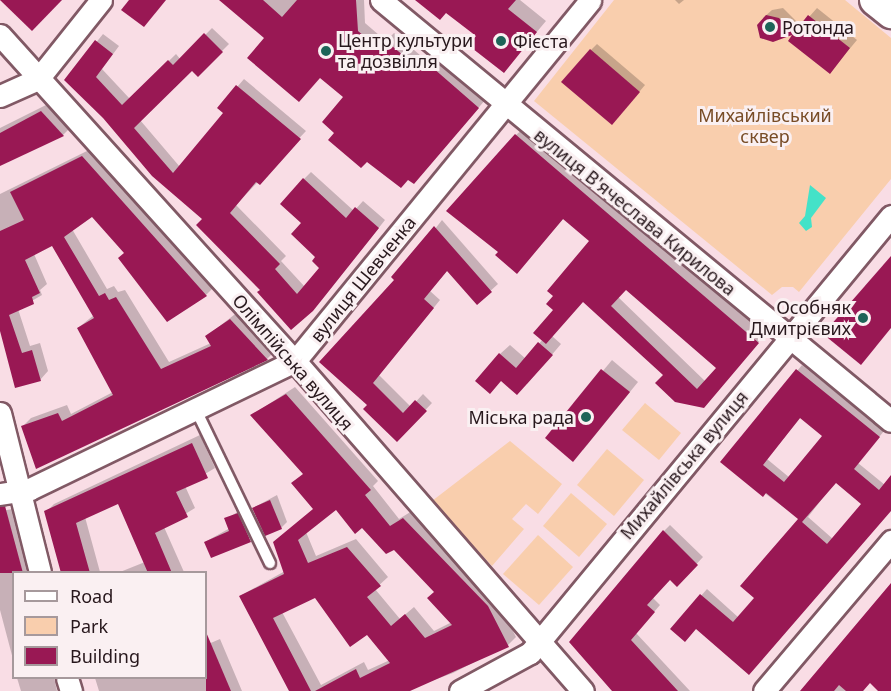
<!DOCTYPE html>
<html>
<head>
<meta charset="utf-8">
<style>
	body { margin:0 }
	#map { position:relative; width:891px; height:691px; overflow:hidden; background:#f9dde5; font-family:"Noto Sans",sans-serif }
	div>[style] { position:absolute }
	.green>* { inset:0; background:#f9cead }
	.water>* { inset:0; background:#44e2c8 }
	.shadow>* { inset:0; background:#0003 }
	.building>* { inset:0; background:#991854 }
	.roads { filter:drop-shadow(2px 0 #815965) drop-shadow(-2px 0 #815965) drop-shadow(0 2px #815965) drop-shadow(0 -2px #815965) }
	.lane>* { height:10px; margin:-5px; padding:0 5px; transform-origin:5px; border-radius:5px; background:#fff }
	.street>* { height:21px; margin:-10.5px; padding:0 10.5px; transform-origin:10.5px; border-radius:10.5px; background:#fff }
	.secondary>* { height:30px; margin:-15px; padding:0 15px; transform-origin:15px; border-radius:15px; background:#fff }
	.dots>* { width:16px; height:16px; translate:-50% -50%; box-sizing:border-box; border:3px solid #faf0f2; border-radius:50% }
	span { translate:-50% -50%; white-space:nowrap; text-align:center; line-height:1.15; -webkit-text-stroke:6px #faf0f2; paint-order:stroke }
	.poi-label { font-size:18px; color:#27171c }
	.left { translate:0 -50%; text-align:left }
	.right { translate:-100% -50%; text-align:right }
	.park-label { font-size:18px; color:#784c26 }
	.street-label { font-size:18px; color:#27171c }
	.legend { position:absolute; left:12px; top:571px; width:195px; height:108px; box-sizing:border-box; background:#faf0f2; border:2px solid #a6999c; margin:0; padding:8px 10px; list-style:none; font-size:18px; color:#27171c }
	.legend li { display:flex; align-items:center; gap:12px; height:30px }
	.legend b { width:30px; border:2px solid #a6999c }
</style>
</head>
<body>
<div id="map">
	<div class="green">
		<i style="clip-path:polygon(614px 0,845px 0,891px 38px,891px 179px,799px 292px,793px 287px,782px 287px,772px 295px,534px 101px)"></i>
		<i style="clip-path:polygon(645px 403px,681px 433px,659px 460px,622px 430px)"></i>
		<i style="clip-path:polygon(510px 441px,562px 484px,538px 514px,526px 504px,512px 519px,524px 529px,492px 566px,432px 501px)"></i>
		<i style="clip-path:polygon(607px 449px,644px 480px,614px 516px,577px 485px)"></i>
		<i style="clip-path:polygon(571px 493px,607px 524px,579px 557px,543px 526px)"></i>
		<i style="clip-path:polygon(538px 535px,573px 567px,539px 605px,503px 574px)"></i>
	</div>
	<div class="water">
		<i style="clip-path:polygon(810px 185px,826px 198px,811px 218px,812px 227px,806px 231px,799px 223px,805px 216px)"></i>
	</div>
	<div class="shadow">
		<i style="clip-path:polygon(221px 0,364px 0,365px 23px,386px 41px,394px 33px,427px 61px,433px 54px,486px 99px,421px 175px,367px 160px,337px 132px,345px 97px)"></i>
		<i style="clip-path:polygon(421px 0,520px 0,546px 21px,504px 71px,478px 36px,447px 12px)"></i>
		<i style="clip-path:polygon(675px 0,684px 0,679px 4px)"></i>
		<i style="clip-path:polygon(783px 8px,801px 26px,817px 8px,857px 40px,837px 64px,796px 32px,769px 40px,763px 18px,772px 10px)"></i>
		<i style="clip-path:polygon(212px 28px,229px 44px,198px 75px,192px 69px,140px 120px,180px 167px,225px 113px,219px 108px,244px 79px,306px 131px,236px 205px,286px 256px,281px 261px,305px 287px,321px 267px,303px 223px,304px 179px,311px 172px,354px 211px,363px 201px,385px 220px,320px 302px,262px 289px,204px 219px,66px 80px,103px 34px,119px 46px,102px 69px,130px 99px,176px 54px,181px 60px)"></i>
		<i style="clip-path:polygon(597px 44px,645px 85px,618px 117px,591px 50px)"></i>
		<i style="clip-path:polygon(50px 103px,71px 127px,63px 135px,0 164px,0 128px)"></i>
		<i style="clip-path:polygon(evenodd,525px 127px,766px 333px,712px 397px,665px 375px,583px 301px,552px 336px,561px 344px,527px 384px,500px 354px,510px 345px,526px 359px,543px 339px,592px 241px,564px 218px,525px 263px,500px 252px,516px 135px,525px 127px,626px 288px,718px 368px,706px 382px,618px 297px,626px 288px)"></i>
		<i style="clip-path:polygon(91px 149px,214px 287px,206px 295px,126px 252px,92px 215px,72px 229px,107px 289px,114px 286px,118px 292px,125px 290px,169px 362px,211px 343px,207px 336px,239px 311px,275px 351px,267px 359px,36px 467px,22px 427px,31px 418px,67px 405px,71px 414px,113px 392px,78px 328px,94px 315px,53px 244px,34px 254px,47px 284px,40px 290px,42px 295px,18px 309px,30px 346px,40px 343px,48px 371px,40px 380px,0 330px,0 194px)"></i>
		<i style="clip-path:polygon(442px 220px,498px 284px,477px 303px,448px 270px,430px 291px,440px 300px,379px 375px,411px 407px,423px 394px,432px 403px,397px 440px,369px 405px,321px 362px,396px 279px)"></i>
		<i style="clip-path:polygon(612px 360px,638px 382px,583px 450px,547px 438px)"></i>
		<i style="clip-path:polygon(evenodd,802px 365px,884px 431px,858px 463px,885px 485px,891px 478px,891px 508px,754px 668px,696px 628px,672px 629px,707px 589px,739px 618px,756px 598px,800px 519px,722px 462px,802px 365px,801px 417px,824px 435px,790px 478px,767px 459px,801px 417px,802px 365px,836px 481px,864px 504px,833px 539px,808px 517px,836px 481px)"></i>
		<i style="clip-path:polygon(evenodd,295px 387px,378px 481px,373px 486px,399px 519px,412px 511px,496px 598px,516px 637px,508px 645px,453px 673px,404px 691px,291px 691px,240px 596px,285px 571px,274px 542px,314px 509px,304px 473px,252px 415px,295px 387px,336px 508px,395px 548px,435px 592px,452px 622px,434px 631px,414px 607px,400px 619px,375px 589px,388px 577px,356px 539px,316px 556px,306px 532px,336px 508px,295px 387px,315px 596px,367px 633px,390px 660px,368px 670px,364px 662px,321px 685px,282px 612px,315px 596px)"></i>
		<i style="clip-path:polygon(200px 435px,215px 468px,185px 486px,195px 508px,164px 527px,184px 572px,120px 572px,145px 562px,119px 502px,85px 517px,100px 572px,64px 572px,46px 512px,54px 504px)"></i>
		<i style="clip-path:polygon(277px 495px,287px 522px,281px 528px,253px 508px)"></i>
		<i style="clip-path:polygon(244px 508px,257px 534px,211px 556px,205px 542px,230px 528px,226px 519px)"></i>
		<i style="clip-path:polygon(13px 509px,29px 568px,25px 572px,14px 572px,14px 663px,0 610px,0 511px)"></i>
		<i style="clip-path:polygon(670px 525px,703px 557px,677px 585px,670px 578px,653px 598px,660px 605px,636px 633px,690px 691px,614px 691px,664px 531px)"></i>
		<i style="clip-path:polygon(891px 584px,891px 691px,881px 691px,871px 681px,863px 691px,801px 691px)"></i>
		<i style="clip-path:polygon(220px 639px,242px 691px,99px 691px,95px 678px,206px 678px,206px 645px)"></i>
		<i style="clip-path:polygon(17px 678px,54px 678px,57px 691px,21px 691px)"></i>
	</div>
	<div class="building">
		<i style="clip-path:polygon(0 0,62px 0,32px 31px)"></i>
		<i style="clip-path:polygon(129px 0,166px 0,144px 27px,121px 10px)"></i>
		<i style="clip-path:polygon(219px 0,263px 0,282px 17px,297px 0,356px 0,358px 31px,378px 48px,385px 40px,418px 68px,425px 61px,479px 108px,414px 184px,408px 180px,401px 188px,367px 162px,361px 168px,328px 140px,334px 133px,322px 122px,343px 97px,320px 78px,299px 102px,247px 58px,264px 38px)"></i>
		<i style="clip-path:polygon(415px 0,516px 0,508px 9px,537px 32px,504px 73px,468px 45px,476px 36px,446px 13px,440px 20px)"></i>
		<i style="clip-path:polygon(766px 15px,779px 18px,793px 34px,808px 15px,850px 48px,830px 74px,788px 41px,792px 35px,773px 42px,760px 38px,757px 25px)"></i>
		<i style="clip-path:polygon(204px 33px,223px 52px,198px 77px,192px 71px,134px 128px,173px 173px,223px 113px,217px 108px,236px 85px,301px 139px,260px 185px,256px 182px,230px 213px,280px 264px,275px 269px,297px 294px,319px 268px,312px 261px,315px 257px,291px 234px,301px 223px,280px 204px,303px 178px,346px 218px,355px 207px,379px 228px,313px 311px,291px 330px,257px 292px,260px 290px,196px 225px,202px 219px,152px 176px,103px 118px,64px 80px,95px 40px,113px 54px,96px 77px,122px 105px,168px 60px,173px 65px)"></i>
		<i style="clip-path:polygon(590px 49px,640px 92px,612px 125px,561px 82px)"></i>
		<i style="clip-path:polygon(41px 111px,64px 136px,0 166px,0 133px)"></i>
		<i style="clip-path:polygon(evenodd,515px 134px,759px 343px,704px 408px,675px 402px,655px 383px,663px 375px,583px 302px,546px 344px,533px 333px,553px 310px,546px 304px,553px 296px,547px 291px,589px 241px,563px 219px,517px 274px,495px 255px,498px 252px,446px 211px,515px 134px,626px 290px,716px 368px,697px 389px,611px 306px,626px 290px)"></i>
		<i style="clip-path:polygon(82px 156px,207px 296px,167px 322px,118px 258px,124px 253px,92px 217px,64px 237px,99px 296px,105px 293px,109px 300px,116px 297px,161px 369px,211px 346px,205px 336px,230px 319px,268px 360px,36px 469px,21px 426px,58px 413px,62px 421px,113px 395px,77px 328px,94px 318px,52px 246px,25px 260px,40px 293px,32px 297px,34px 304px,9px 315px,22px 353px,32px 350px,41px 381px,15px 388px,0 331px,0 231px,24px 220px,10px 192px)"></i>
		<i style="clip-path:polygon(434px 226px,492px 292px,477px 305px,447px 271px,424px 299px,434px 308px,373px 383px,403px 413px,415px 400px,427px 411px,397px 442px,363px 409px,367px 405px,319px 362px,394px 280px,391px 277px)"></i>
		<i style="clip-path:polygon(891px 256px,891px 328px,861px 365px,823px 334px)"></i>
		<i style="clip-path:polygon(538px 342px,553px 355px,517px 395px,501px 381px,490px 394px,475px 381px,499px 353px,516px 368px)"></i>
		<i style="clip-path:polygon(601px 369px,630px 392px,573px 462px,545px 438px)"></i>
		<i style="clip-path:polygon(evenodd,796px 369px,880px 437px,854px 469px,879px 490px,891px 475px,891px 511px,749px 675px,696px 629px,685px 642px,670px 629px,700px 594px,733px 622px,754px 598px,740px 586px,798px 519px,766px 493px,763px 497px,720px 462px,796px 369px,800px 418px,822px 436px,784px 482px,763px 465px,800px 418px,796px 369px,836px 483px,861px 504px,827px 544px,802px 522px,836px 483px)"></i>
		<i style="clip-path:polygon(evenodd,286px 394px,371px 490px,365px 495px,390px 526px,403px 518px,488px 606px,509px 647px,410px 691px,315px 691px,356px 669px,360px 678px,390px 663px,367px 635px,350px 647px,315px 598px,273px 618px,311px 691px,289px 691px,239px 596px,284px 574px,273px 542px,313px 509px,291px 483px,303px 474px,250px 415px,286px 394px,336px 510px,355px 534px,362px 528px,386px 554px,394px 550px,434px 592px,427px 598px,452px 625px,425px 638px,405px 614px,391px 626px,367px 597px,381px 586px,347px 547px,308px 563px,298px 540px,336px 510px)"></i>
		<i style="clip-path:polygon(192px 443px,208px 478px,176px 492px,188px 517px,155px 533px,172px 573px,148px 573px,118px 504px,76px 523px,90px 573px,61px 573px,44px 511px)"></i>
		<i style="clip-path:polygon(270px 500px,282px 529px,265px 536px,252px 508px)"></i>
		<i style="clip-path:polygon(0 506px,5px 506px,23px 573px,0 573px)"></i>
		<i style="clip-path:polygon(238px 513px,251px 542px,211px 558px,204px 542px,229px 531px,224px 518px)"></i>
		<i style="clip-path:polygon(663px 530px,698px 565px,677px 587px,670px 580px,647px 605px,655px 612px,631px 640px,678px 691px,612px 691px,569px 642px)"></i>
		<i style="clip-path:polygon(891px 583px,891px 691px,878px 691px,870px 683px,863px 691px,846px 691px,839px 685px,834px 691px,800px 691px)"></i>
		<i style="clip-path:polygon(206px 632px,231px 691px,206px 691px)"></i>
	</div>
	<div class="roads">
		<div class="lane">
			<i style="left:196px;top:410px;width:170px;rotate:64.2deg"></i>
		</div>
		<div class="street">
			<i style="left:381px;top:0;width:661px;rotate:39.54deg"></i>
			<i style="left:0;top:35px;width:440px;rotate:47.9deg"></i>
			<i style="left:295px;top:361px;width:438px;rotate:48.9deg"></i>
			<i style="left:0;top:96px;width:42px;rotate:-24.1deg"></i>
			<i style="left:38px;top:79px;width:101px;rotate:-51.4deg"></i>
			<i style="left:0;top:413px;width:164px;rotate:75.9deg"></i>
			<i style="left:0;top:494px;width:30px;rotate:-9deg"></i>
			<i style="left:30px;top:489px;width:294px;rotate:-25.8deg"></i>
			<i style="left:295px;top:361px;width:466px;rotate:-50.7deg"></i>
			<i style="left:67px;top:678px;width:14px;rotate:73deg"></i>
			<i style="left:460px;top:691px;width:80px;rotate:-28.5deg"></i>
			<i style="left:530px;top:653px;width:567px;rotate:-50.44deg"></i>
			<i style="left:764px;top:691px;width:197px;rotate:-49.7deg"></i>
		</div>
		<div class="secondary">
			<i style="left:875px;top:0;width:21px;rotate:39deg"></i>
		</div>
	</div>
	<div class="dots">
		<i style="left:770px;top:27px;background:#1d6458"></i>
		<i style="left:501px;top:41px;background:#1d6458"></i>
		<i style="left:326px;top:51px;background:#1d6458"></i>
		<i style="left:863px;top:318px;background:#1d6458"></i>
		<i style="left:586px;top:417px;background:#1d6458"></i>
	</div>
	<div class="poi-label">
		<span class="left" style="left:782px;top:27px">Ротонда</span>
		<span class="left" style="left:338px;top:51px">Центр культури<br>та дозвілля</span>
		<span class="left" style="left:513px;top:41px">Фієста</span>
		<span class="right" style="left:851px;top:318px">Особняк<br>Дмитрієвих</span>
		<span class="right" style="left:574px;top:417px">Міська рада</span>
	</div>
	<div class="park-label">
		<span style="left:765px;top:126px">Михайлівський<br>сквер</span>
	</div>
	<div class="street-label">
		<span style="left:635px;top:212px;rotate:39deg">вулиця В'ячеслава Кирилова</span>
		<span style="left:363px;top:279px;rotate:-51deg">вулиця Шевченка</span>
		<span style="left:293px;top:362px;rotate:49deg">Олімпійська вулиця</span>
		<span style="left:684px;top:465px;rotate:-50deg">Михайлівська вулиця</span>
	</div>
	<ul class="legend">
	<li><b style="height:8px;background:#fff"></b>Road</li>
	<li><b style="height:16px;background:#f9cead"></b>Park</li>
	<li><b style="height:16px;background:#991854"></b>Building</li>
	</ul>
</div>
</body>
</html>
